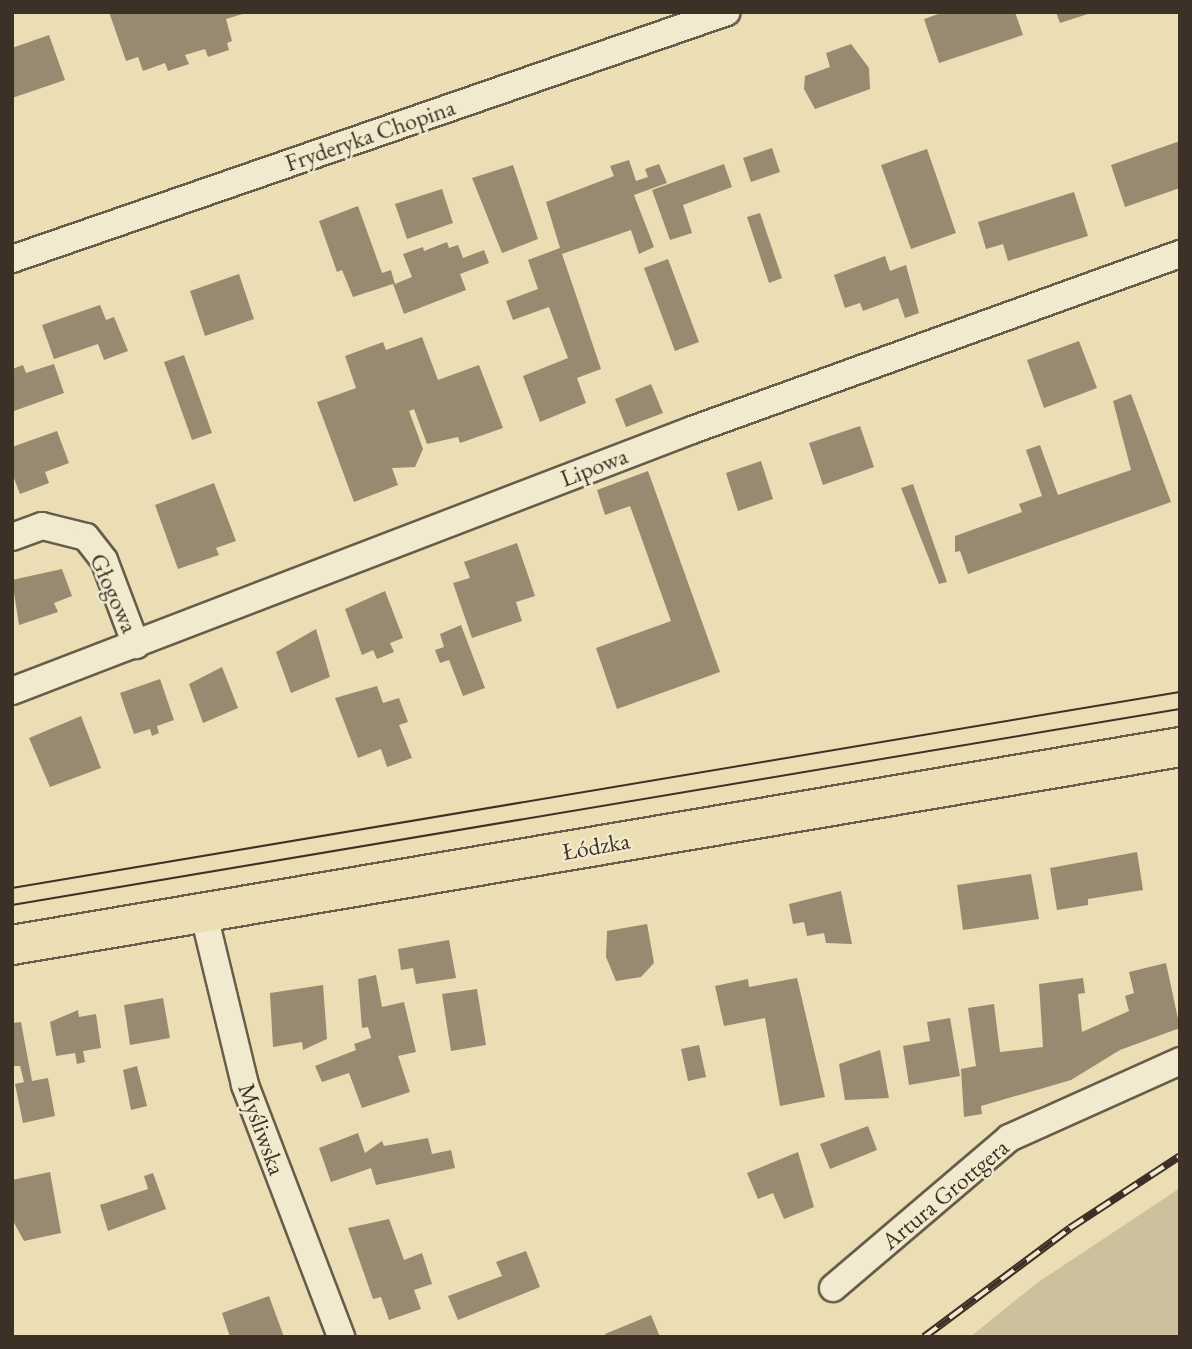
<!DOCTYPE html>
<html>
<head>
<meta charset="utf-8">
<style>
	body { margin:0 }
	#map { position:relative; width:1192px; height:1349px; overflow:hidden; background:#ebdeb4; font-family:"EB Garamond",serif }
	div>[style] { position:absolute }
	.green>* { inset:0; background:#cdc09c }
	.building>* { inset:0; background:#978a70 }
	.roads { filter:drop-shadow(2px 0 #685c4a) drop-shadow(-2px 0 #685c4a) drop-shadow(0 2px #685c4a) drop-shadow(0 -2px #685c4a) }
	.minor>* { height:26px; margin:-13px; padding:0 13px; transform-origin:13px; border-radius:13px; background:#f2eace }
	.primary>* { height:38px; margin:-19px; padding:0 19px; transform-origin:19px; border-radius:19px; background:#ebdeb4 }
	.tram>* { height:2px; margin:-1px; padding:0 1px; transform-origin:1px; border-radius:1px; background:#3d3026 }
	.rail>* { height:8px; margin-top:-4px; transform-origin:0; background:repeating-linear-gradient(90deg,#f2eace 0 16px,#3d3026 0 32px); box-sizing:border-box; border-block:2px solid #3d3026 }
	span { translate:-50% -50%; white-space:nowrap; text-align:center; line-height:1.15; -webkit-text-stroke:5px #f2eace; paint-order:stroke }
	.street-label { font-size:24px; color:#3d3026 }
	.frame { position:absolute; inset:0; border:14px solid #3d3026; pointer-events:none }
</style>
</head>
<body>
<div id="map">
	<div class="green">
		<i style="clip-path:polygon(1180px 1188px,1180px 1337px,970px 1337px,1037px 1283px)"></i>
	</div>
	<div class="building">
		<i style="clip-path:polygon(109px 12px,246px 12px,246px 13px,226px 19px,232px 41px,227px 43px,229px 50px,208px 57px,205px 49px,185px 55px,189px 64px,168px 71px,165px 63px,143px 71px,138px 57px,126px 61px)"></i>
		<i style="clip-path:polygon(944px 12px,1015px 12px,1023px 35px,939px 63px,924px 19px)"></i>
		<i style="clip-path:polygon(1056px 12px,1091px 12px,1091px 13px,1060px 23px)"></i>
		<i style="clip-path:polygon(49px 35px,65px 80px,12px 98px,12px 48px)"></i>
		<i style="clip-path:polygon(851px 44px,869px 68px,870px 89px,815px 109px,804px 89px,805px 76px,830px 67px,826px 53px)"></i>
		<i style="clip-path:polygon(1180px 141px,1180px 188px,1125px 207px,1111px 165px)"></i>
		<i style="clip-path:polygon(772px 148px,780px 172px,751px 182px,743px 158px)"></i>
		<i style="clip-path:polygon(927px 149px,956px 233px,911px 249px,881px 165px)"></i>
		<i style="clip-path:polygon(629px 160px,636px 181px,648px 177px,645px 169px,659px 164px,667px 183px,634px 195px,654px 247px,639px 254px,631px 230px,562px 254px,601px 369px,577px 378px,586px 403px,540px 422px,523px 376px,568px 358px,549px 307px,513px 320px,506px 301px,538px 289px,528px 260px,560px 248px,546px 202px,614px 176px,610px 166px)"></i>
		<i style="clip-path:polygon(724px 164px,732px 187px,683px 205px,692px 233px,670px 240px,652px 190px)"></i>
		<i style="clip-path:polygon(513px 165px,538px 239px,502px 253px,472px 178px)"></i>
		<i style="clip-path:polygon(442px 189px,453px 223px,407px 239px,395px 204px)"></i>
		<i style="clip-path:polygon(1074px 192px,1088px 236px,1008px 261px,1003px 244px,986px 249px,978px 222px)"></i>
		<i style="clip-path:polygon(358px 206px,382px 273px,391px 270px,395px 284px,412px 277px,403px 254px,423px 247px,424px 251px,447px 242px,449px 248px,458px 245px,463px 258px,484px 250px,489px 263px,460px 274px,466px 290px,404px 314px,393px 284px,353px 297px,342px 270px,337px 272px,319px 221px)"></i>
		<i style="clip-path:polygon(760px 213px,782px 278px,769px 283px,747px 217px)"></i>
		<i style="clip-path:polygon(885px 256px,890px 271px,906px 265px,919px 313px,905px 318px,898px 298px,863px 311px,860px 303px,845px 308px,834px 275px)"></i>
		<i style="clip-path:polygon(668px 259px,699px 342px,675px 351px,644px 268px)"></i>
		<i style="clip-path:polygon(239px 274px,254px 319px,205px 336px,190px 291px)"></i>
		<i style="clip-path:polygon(100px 305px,106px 320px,114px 317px,128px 351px,104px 360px,98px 344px,54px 359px,42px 325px)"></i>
		<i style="clip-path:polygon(422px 337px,438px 380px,479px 365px,503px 428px,460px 443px,458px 437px,427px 444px,414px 409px,409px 411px,423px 449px,415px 467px,392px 468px,398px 485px,354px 502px,317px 402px,356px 388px,345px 356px,383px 342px,386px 350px)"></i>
		<i style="clip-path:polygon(1079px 341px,1097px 388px,1044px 408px,1027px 360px)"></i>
		<i style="clip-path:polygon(184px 355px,212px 433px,192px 440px,164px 362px)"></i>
		<i style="clip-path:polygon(54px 364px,64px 393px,14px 411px,12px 369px,23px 365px,26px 373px)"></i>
		<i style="clip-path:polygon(651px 384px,663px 413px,626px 427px,615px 399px)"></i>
		<i style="clip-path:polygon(1131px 394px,1171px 502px,968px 574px,960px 551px,955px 552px,955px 536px,1022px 512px,1019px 504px,1042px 496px,1026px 450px,1040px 445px,1058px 495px,1131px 470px,1113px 401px)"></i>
		<i style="clip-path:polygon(860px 426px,874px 467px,823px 485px,809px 443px)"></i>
		<i style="clip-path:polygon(57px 431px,69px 463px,45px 472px,49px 483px,20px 494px,12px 473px,12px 447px)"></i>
		<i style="clip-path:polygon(761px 461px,773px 499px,738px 511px,726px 473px)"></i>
		<i style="clip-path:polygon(648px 471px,720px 672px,617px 709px,596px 648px,671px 621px,630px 506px,605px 515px,597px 490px)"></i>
		<i style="clip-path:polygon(214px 483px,236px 541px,216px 548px,219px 555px,178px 569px,155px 505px)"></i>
		<i style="clip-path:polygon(913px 484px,947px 582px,939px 584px,901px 488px)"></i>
		<i style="clip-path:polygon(517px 543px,535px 596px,516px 602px,522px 621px,472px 638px,453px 583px,470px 578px,464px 562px)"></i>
		<i style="clip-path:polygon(62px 569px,72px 596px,54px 603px,58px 612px,19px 625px,12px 580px)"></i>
		<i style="clip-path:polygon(385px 591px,403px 638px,390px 643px,394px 652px,377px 659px,373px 650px,362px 655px,345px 609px)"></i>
		<i style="clip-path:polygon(461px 625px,485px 688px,463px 696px,449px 660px,440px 663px,435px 650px,444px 647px,440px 634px)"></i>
		<i style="clip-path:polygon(316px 629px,330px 677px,291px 693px,276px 652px)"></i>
		<i style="clip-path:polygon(222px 667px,238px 708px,203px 723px,189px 684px)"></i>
		<i style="clip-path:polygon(160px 679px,174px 720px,157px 726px,159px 733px,152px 736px,150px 729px,134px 734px,120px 693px)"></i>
		<i style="clip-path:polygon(377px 686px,383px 703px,399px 698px,408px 722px,399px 725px,412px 758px,387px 767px,381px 749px,358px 758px,335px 698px)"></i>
		<i style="clip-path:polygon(81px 716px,101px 768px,50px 787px,29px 738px)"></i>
		<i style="clip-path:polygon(1137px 852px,1143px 890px,1088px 899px,1088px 905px,1057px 910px,1050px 868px)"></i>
		<i style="clip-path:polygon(1031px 874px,1039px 919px,963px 930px,957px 885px)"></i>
		<i style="clip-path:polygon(841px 891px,852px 944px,826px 943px,824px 933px,807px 936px,804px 922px,793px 924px,789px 904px)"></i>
		<i style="clip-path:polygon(647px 924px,654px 963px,641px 977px,616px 981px,606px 957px,607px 931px)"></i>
		<i style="clip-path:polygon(449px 940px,456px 978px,416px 984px,413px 968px,401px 970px,398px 949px)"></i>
		<i style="clip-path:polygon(1166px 963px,1180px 1028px,1120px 1050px,1071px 1080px,981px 1106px,982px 1114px,964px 1117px,961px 1069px,976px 1066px,968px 1008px,994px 1004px,1000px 1052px,1043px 1047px,1039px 984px,1083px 978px,1085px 993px,1078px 994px,1082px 1032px,1129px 1011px,1125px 996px,1134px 993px,1129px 972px)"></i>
		<i style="clip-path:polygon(376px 975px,382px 1007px,404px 1002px,416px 1052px,398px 1056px,410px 1092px,362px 1108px,349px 1073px,322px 1082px,315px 1066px,356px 1050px,354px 1044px,371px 1038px,368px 1027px,362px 1028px,358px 979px)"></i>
		<i style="clip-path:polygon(797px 978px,825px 1097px,780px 1106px,765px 1018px,724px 1026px,715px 986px,748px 979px,749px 987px)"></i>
		<i style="clip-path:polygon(323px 985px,327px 1039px,303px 1050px,302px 1042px,273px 1047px,270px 993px)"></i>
		<i style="clip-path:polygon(477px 989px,486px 1045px,451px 1051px,442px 994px)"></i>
		<i style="clip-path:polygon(163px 998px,170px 1038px,130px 1045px,124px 1005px)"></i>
		<i style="clip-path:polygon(78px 1010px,79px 1017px,96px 1014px,101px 1048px,83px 1051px,85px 1062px,77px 1064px,75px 1053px,56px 1056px,50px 1022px)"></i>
		<i style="clip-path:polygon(950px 1018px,960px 1076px,909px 1085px,903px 1046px,930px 1041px,927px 1022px)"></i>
		<i style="clip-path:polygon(21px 1022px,32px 1081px,48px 1078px,55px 1116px,23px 1123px,15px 1084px,24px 1082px,20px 1066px,12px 1066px,12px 1023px)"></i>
		<i style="clip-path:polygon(699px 1045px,706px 1077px,688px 1081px,681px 1049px)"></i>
		<i style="clip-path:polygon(880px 1050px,889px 1098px,845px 1100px,839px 1064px)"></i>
		<i style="clip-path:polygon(137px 1066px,147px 1106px,131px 1110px,123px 1070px)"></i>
		<i style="clip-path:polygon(868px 1126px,877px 1150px,830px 1169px,820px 1144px)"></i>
		<i style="clip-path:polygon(358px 1133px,365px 1153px,382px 1141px,384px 1146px,428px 1138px,432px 1154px,451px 1150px,455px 1168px,376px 1185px,371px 1168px,331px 1182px,319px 1148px)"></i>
		<i style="clip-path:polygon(798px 1152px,814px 1207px,784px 1219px,773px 1193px,758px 1199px,747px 1173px)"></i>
		<i style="clip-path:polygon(50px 1172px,61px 1233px,24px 1241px,12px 1219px,12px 1180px)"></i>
		<i style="clip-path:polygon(153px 1173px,166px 1209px,108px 1231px,100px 1205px,148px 1189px,144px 1176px)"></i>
		<i style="clip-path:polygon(389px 1219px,404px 1260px,422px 1253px,432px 1284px,414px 1290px,421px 1309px,389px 1320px,381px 1297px,373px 1299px,348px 1228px)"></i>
		<i style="clip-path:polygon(526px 1251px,540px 1287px,458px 1320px,448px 1296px,502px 1276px,496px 1262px)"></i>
		<i style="clip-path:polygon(269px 1296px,284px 1337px,230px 1337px,222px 1313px)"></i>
		<i style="clip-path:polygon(651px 1315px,660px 1337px,607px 1337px,605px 1334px)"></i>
	</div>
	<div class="roads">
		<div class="minor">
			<i style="left:12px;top:259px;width:756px;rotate:-19.06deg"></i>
			<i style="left:12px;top:537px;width:32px;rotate:-20deg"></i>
			<i style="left:42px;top:526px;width:45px;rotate:14deg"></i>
			<i style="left:86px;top:537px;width:29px;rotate:52deg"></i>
			<i style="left:104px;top:560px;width:91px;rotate:69.4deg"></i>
			<i style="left:12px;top:691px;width:728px;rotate:-21deg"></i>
			<i style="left:692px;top:430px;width:519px;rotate:-19.83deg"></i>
			<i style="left:204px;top:915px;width:175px;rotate:76.4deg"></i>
			<i style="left:245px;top:1085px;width:270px;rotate:69.1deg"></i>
			<i style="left:833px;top:1288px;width:231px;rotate:-40.4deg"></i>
			<i style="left:1009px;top:1138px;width:188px;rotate:-24.2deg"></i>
		</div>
		<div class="primary">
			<i style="left:12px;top:945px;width:1185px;rotate:-9.62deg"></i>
		</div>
	</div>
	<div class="tram">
		<i style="left:12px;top:888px;width:1184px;rotate:-9.53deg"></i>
		<i style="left:12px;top:905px;width:1184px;rotate:-9.53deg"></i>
	</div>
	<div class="rail">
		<i style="left:924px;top:1337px;width:182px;rotate:-36.7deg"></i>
		<i style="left:1070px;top:1228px;width:131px;rotate:-33.2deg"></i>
	</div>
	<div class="street-label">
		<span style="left:370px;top:135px;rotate:-19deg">Fryderyka Chopina</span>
		<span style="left:594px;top:467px;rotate:-21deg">Lipowa</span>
		<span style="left:114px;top:593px;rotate:66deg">Głogowa</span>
		<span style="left:596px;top:846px;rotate:-10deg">Łódzka</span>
		<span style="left:262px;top:1129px;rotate:70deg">Myśliwska</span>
		<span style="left:945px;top:1194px;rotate:-40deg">Artura Grottgera</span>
	</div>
	<div class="frame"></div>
</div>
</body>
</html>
